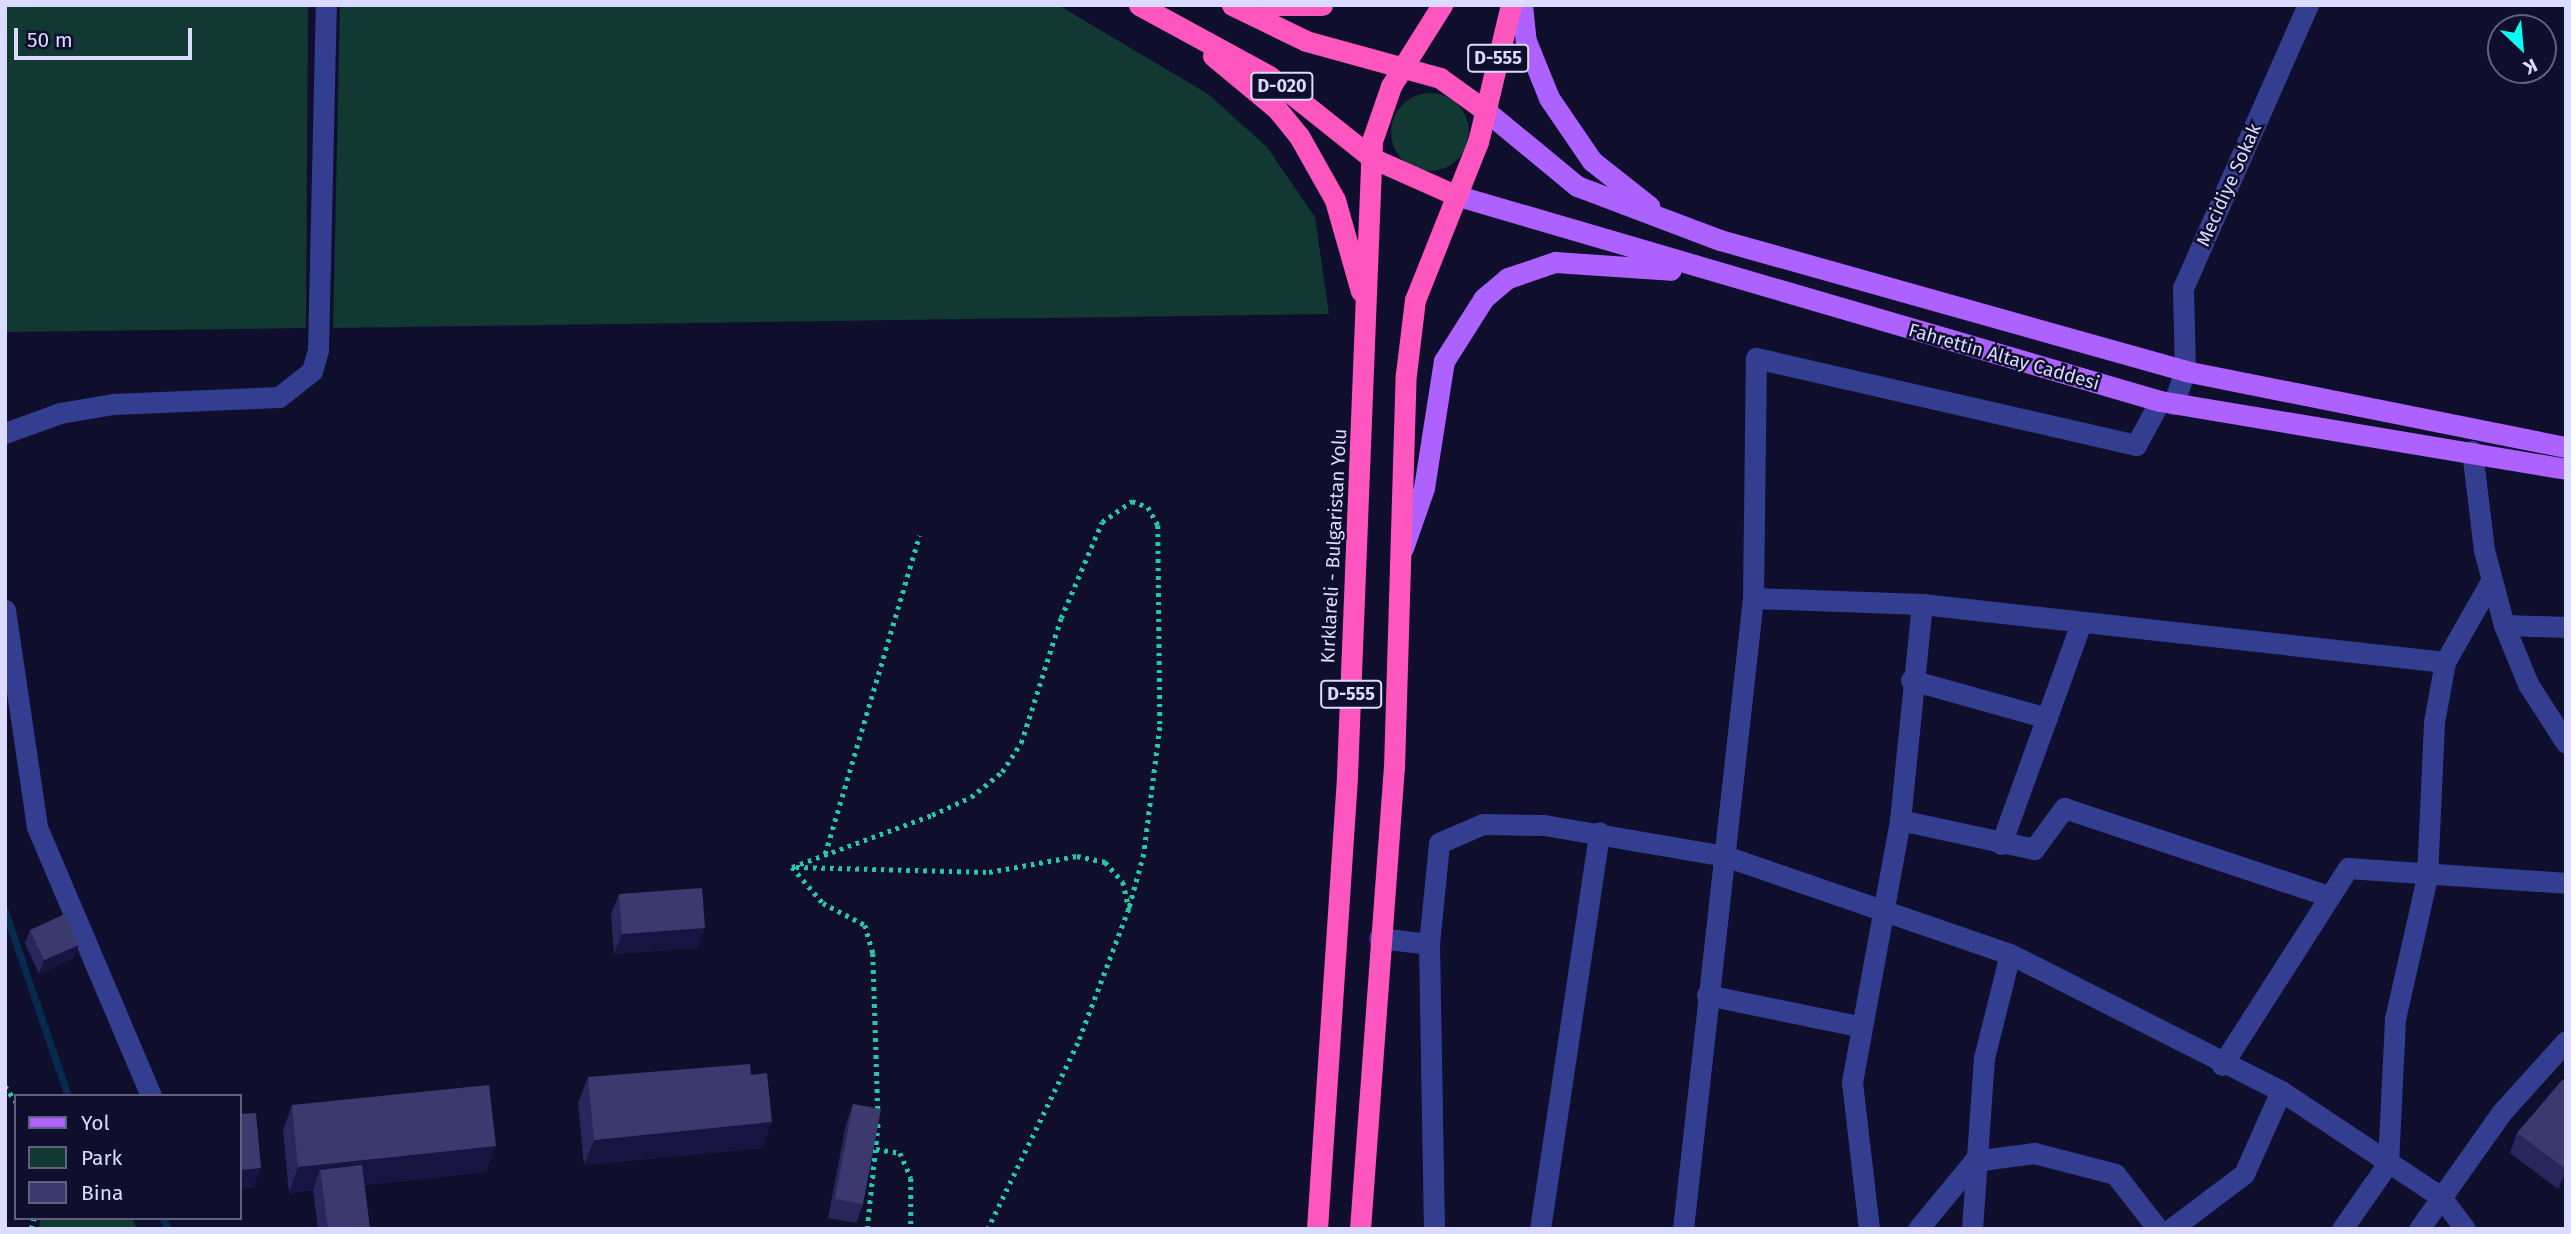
<!DOCTYPE html>
<html>
<head>
<meta charset="utf-8">
<style>
	body { margin:0 }
	#map { position:relative; width:2571px; height:1234px; overflow:hidden; background:#0f0e2d; font-family:"Fira Sans",sans-serif }
	div>[style] { position:absolute }
	.green>* { inset:0; background:#113831 }
	.round { border-radius:50% }
	.stream>* { height:7px; margin:-3.5px; padding:0 3.5px; transform-origin:3.5px; border-radius:3.5px; background:#052b4f }
	.path>* { height:4.5px; margin-top:-2.25px; transform-origin:0; background:repeating-linear-gradient(90deg,#23caa8 0 3.5px,transparent 0 8.5px) }
	.minor>* { height:21px; margin:-10.5px; padding:0 10.5px; transform-origin:10.5px; border-radius:10.5px; background:#343e91 }
	.major>* { height:21px; margin:-10.5px; padding:0 10.5px; transform-origin:10.5px; border-radius:10.5px; background:#ad61ff }
	.highway>* { height:21px; margin:-10.5px; padding:0 10.5px; transform-origin:10.5px; border-radius:10.5px; background:#ff55bf }
	.wall>* { inset:0; background:#29265c }
	.shaded-wall>* { inset:0; background:#171442 }
	.building>* { inset:0; background:#3c396e }
	span { translate:-50% -50%; white-space:nowrap; text-align:center; line-height:1.15; -webkit-text-stroke:5px #0f0e2d; paint-order:stroke }
	.shield-label span { padding:2px 5px; background:#0f0e2d; border:2px solid; border-radius:5px; -webkit-text-stroke-width:0 }
	.shield-label { font-size:18px; color:#dadbff; font-weight:700 }
	.street-label { font-size:19px; color:#dadbff }
	.frame { position:absolute; inset:0; border:7px solid #dadbff; pointer-events:none }
	.legend { position:absolute; left:14px; top:1094px; width:228px; height:126px; box-sizing:border-box; background:#0f0e2d; border:2px solid #606081; margin:0; padding:9px 12px; list-style:none; font-size:21px; color:#dadbff }
	.legend li { display:flex; align-items:center; gap:14px; height:35px }
	.legend b { width:35px; border:2px solid #606081 }
	.north { position:absolute; left:2487px; top:14px; width:70px; height:70px; box-sizing:border-box; background:#0f0e2d; border:2px solid #606081; border-radius:50%; rotate:154deg; font-size:19px; font-weight:700; line-height:28px; text-align:center; color:#dadbff }
	.north::after { content:''; display:block; margin:auto; width:24px; height:32px; background:#06fff4; clip-path:polygon(50% 0,100% 100%,50% 72%,0 100%) }
	.scale { position:absolute; left:14px; top:28px; width:178px; height:32px; box-sizing:border-box; border:4px solid #dadbff; border-top:0; padding-left:9px; font-size:21px; line-height:24px; white-space:nowrap; color:#dadbff; -webkit-text-stroke:5px #0f0e2d; paint-order:stroke }
</style>
</head>
<body>
<div id="map">
	<div class="green">
		<i style="clip-path:polygon(5px 5px,308px 5px,306px 328px,5px 332px)"></i>
		<i style="clip-path:polygon(340px 5px,1058px 5px,1208px 94px,1267px 147px,1315px 217px,1329px 314px,333px 328px)"></i>
		<i class="round" style="left:1391px;top:93px;width:78px;height:78px"></i>
		<i style="clip-path:polygon(41px 1218px,132px 1218px,137px 1229px,38px 1229px)"></i>
	</div>
	<div class="stream">
		<i style="left:5px;top:911px;width:195px;rotate:71.2deg"></i>
		<i style="left:163px;top:1218px;width:12px;rotate:66deg"></i>
	</div>
	<div class="path">
		<i style="left:825px;top:854px;width:332px;rotate:-73.5deg"></i>
		<i style="left:792px;top:867px;width:149px;rotate:-20.4deg"></i>
		<i style="left:932px;top:815px;width:43px;rotate:-24.8deg"></i>
		<i style="left:971px;top:797px;width:40px;rotate:-39deg"></i>
		<i style="left:1002px;top:772px;width:35px;rotate:-57deg"></i>
		<i style="left:1021px;top:743px;width:131px;rotate:-72.3deg"></i>
		<i style="left:1061px;top:618px;width:104px;rotate:-66.9deg"></i>
		<i style="left:1102px;top:522px;width:37px;rotate:-35deg"></i>
		<i style="left:1132px;top:501px;width:17px;rotate:21deg"></i>
		<i style="left:1148px;top:507px;width:21px;rotate:61deg"></i>
		<i style="left:1158px;top:525px;width:202px;rotate:89.4deg"></i>
		<i style="left:1160px;top:727px;width:128px;rotate:97.2deg"></i>
		<i style="left:1144px;top:854px;width:57px;rotate:105.3deg"></i>
		<i style="left:792px;top:867px;width:48px;rotate:49.3deg"></i>
		<i style="left:823px;top:903px;width:47px;rotate:27.6deg"></i>
		<i style="left:865px;top:925px;width:29px;rotate:74deg"></i>
		<i style="left:873px;top:953px;width:160px;rotate:88.2deg"></i>
		<i style="left:796px;top:867px;width:193px;rotate:1.5deg"></i>
		<i style="left:989px;top:872px;width:89px;rotate:-10.3deg"></i>
		<i style="left:1077px;top:856px;width:29px;rotate:12deg"></i>
		<i style="left:1105px;top:862px;width:27px;rotate:48deg"></i>
		<i style="left:1123px;top:882px;width:28px;rotate:77deg"></i>
		<i style="left:1129px;top:909px;width:143px;rotate:110.8deg"></i>
		<i style="left:1078px;top:1043px;width:207px;rotate:115.8deg"></i>
		<i style="left:5px;top:1086px;width:19px;rotate:55deg"></i>
		<i style="left:876px;top:1149px;width:24px;rotate:9deg"></i>
		<i style="left:900px;top:1153px;width:27px;rotate:66deg"></i>
		<i style="left:911px;top:1178px;width:51px;rotate:90deg"></i>
		<i style="left:31px;top:1229px;width:11px;rotate:-75deg"></i>
		<i style="left:867px;top:1229px;width:108px;rotate:-84.1deg"></i>
	</div>
	<div class="minor">
		<i style="left:2173px;top:404px;width:35px;rotate:-70deg"></i>
		<i style="left:2185px;top:371px;width:83px;rotate:-91.4deg"></i>
		<i style="left:2183px;top:288px;width:309px;rotate:-66.2deg"></i>
		<i style="left:5px;top:433px;width:59px;rotate:-20deg"></i>
		<i style="left:60px;top:413px;width:54px;rotate:-9.6deg"></i>
		<i style="left:113px;top:404px;width:166px;rotate:-2.4deg"></i>
		<i style="left:279px;top:397px;width:42px;rotate:-38.2deg"></i>
		<i style="left:312px;top:371px;width:22px;rotate:-74deg"></i>
		<i style="left:318px;top:350px;width:345px;rotate:-88.7deg"></i>
		<i style="left:2472px;top:451px;width:100px;rotate:83.1deg"></i>
		<i style="left:2484px;top:550px;width:78px;rotate:75.1deg"></i>
		<i style="left:2504px;top:625px;width:64px;rotate:67.9deg"></i>
		<i style="left:2528px;top:684px;width:70px;rotate:57.2deg"></i>
		<i style="left:1753px;top:598px;width:169px;rotate:2deg"></i>
		<i style="left:1922px;top:604px;width:526px;rotate:6.33deg"></i>
		<i style="left:5px;top:610px;width:219px;rotate:81.6deg"></i>
		<i style="left:37px;top:827px;width:292px;rotate:67deg"></i>
		<i style="left:2504px;top:625px;width:62px;rotate:1.8deg"></i>
		<i style="left:1911px;top:680px;width:141px;rotate:15.6deg"></i>
		<i style="left:1900px;top:820px;width:137px;rotate:12.2deg"></i>
		<i style="left:2034px;top:849px;width:51px;rotate:-53.8deg"></i>
		<i style="left:2064px;top:808px;width:276px;rotate:18.4deg"></i>
		<i style="left:2001px;top:844px;width:235px;rotate:-70.1deg"></i>
		<i style="left:1379px;top:938px;width:50px;rotate:6.8deg"></i>
		<i style="left:1429px;top:944px;width:101px;rotate:-84.3deg"></i>
		<i style="left:1439px;top:843px;width:48px;rotate:-23.4deg"></i>
		<i style="left:1483px;top:824px;width:61px;rotate:0.9deg"></i>
		<i style="left:1544px;top:825px;width:184px;rotate:9.7deg"></i>
		<i style="left:1725px;top:856px;width:301px;rotate:19deg"></i>
		<i style="left:2010px;top:954px;width:304px;rotate:26.8deg"></i>
		<i style="left:2281px;top:1091px;width:192px;rotate:33.5deg"></i>
		<i style="left:2441px;top:1197px;width:40px;rotate:53deg"></i>
		<i style="left:1429px;top:944px;width:285px;rotate:89deg"></i>
		<i style="left:1707px;top:995px;width:154px;rotate:11.6deg"></i>
		<i style="left:2222px;top:1065px;width:234px;rotate:-57.4deg"></i>
		<i style="left:2348px;top:868px;width:219px;rotate:3.9deg"></i>
		<i style="left:1540px;top:1229px;width:401px;rotate:-81.5deg"></i>
		<i style="left:1683px;top:1229px;width:635px;rotate:-83.67deg"></i>
		<i style="left:1753px;top:598px;width:240px;rotate:-89.3deg"></i>
		<i style="left:1756px;top:358px;width:390px;rotate:12.9deg"></i>
		<i style="left:2136px;top:445px;width:50px;rotate:-61.4deg"></i>
		<i style="left:1869px;top:1229px;width:148px;rotate:-96.6deg"></i>
		<i style="left:1852px;top:1082px;width:266px;rotate:-79.6deg"></i>
		<i style="left:1900px;top:820px;width:217px;rotate:-84.2deg"></i>
		<i style="left:1918px;top:1229px;width:88px;rotate:-50.5deg"></i>
		<i style="left:1974px;top:1161px;width:61px;rotate:-7.6deg"></i>
		<i style="left:2034px;top:1153px;width:84px;rotate:14.5deg"></i>
		<i style="left:2115px;top:1174px;width:70px;rotate:52deg"></i>
		<i style="left:1972px;top:1229px;width:171px;rotate:-86deg"></i>
		<i style="left:1984px;top:1058px;width:107px;rotate:-76deg"></i>
		<i style="left:2171px;top:1229px;width:91px;rotate:-37deg"></i>
		<i style="left:2244px;top:1174px;width:91px;rotate:-66deg"></i>
		<i style="left:2342px;top:1229px;width:80px;rotate:-55.1deg"></i>
		<i style="left:2388px;top:1163px;width:144px;rotate:-87.2deg"></i>
		<i style="left:2395px;top:1019px;width:146px;rotate:-77.3deg"></i>
		<i style="left:2427px;top:877px;width:155px;rotate:-87.4deg"></i>
		<i style="left:2434px;top:722px;width:61px;rotate:-79.6deg"></i>
		<i style="left:2445px;top:662px;width:93px;rotate:-60.4deg"></i>
		<i style="left:2419px;top:1229px;width:142px;rotate:-54.7deg"></i>
		<i style="left:2501px;top:1113px;width:97px;rotate:-47.9deg"></i>
	</div>
	<div class="major">
		<i style="left:1522px;top:5px;width:36px;rotate:84deg"></i>
		<i style="left:1526px;top:41px;width:61px;rotate:68deg"></i>
		<i style="left:1549px;top:98px;width:76px;rotate:55.7deg"></i>
		<i style="left:1592px;top:161px;width:73px;rotate:38.3deg"></i>
		<i style="left:1486px;top:111px;width:118px;rotate:39.5deg"></i>
		<i style="left:1577px;top:186px;width:153px;rotate:20.7deg"></i>
		<i style="left:1720px;top:240px;width:483px;rotate:15.7deg"></i>
		<i style="left:2185px;top:371px;width:389px;rotate:11.3deg"></i>
		<i style="left:1455px;top:195px;width:734px;rotate:16.29deg"></i>
		<i style="left:2160px;top:401px;width:412px;rotate:9.5deg"></i>
		<i style="left:1403px;top:548px;width:64px;rotate:-70.7deg"></i>
		<i style="left:1424px;top:488px;width:129px;rotate:-81.1deg"></i>
		<i style="left:1444px;top:361px;width:75px;rotate:-57.6deg"></i>
		<i style="left:1484px;top:298px;width:31px;rotate:-40deg"></i>
		<i style="left:1508px;top:278px;width:50px;rotate:-18.8deg"></i>
		<i style="left:1555px;top:262px;width:116px;rotate:3.9deg"></i>
	</div>
	<div class="highway">
		<i style="left:1139px;top:5px;width:148px;rotate:28.6deg"></i>
		<i style="left:1269px;top:76px;width:132px;rotate:38.5deg"></i>
		<i style="left:1372px;top:158px;width:91px;rotate:24deg"></i>
		<i style="left:1232px;top:5px;width:82px;rotate:25.9deg"></i>
		<i style="left:1306px;top:41px;width:139px;rotate:15.4deg"></i>
		<i style="left:1440px;top:78px;width:57px;rotate:35.7deg"></i>
		<i style="left:1270px;top:5px;width:52px"></i>
		<i style="left:1213px;top:56px;width:83px;rotate:39.6deg"></i>
		<i style="left:1277px;top:109px;width:35px;rotate:51deg"></i>
		<i style="left:1299px;top:136px;width:73px;rotate:60.6deg"></i>
		<i style="left:1335px;top:200px;width:95px;rotate:74.1deg"></i>
		<i style="left:1317px;top:1229px;width:455px;rotate:-86.2deg"></i>
		<i style="left:1347px;top:775px;width:634px;rotate:-87.74deg"></i>
		<i style="left:1372px;top:141px;width:58px;rotate:-70.9deg"></i>
		<i style="left:1391px;top:86px;width:96px;rotate:-57.8deg"></i>
		<i style="left:1360px;top:1229px;width:462px;rotate:-85.8deg"></i>
		<i style="left:1394px;top:768px;width:394px;rotate:-88.3deg"></i>
		<i style="left:1406px;top:374px;width:75px;rotate:-83.1deg"></i>
		<i style="left:1415px;top:300px;width:170px;rotate:-68.3deg"></i>
		<i style="left:1478px;top:142px;width:141px;rotate:-76.5deg"></i>
	</div>
	<div class="wall">
		<i style="clip-path:polygon(619px 894px,698px 948px,614px 954px,611px 914px)"></i>
		<i style="clip-path:polygon(30px 930px,74px 958px,39px 974px,25px 943px)"></i>
		<i style="clip-path:polygon(751px 1075px,763px 1148px,584px 1165px,578px 1103px,588px 1077px)"></i>
		<i style="clip-path:polygon(2566px 1082px,2566px 1180px,2558px 1189px,2510px 1153px,2517px 1133px)"></i>
		<i style="clip-path:polygon(853px 1104px,863px 1204px,856px 1223px,828px 1218px,846px 1124px)"></i>
		<i style="clip-path:polygon(292px 1105px,496px 1146px,486px 1172px,364px 1185px,370px 1229px,318px 1229px,313px 1190px,289px 1193px,283px 1130px)"></i>
	</div>
	<div class="shaded-wall">
		<i style="clip-path:polygon(705px 928px,698px 948px,614px 954px,622px 934px)"></i>
		<i style="clip-path:polygon(79px 945px,74px 958px,39px 974px,44px 960px)"></i>
		<i style="clip-path:polygon(772px 1122px,763px 1148px,584px 1165px,594px 1140px)"></i>
		<i style="clip-path:polygon(496px 1146px,486px 1172px,322px 1189px,320px 1170px,313px 1190px,289px 1193px,298px 1167px)"></i>
		<i style="clip-path:polygon(261px 1168px,253px 1188px,240px 1189px,240px 1170px)"></i>
		<i style="clip-path:polygon(2566px 1169px,2566px 1180px,2558px 1189px)"></i>
	</div>
	<div class="building">
		<i style="clip-path:polygon(702px 888px,705px 928px,622px 934px,619px 894px)"></i>
		<i style="clip-path:polygon(65px 914px,79px 945px,44px 960px,30px 930px)"></i>
		<i style="clip-path:polygon(750px 1064px,751px 1075px,767px 1073px,772px 1122px,594px 1140px,588px 1077px)"></i>
		<i style="clip-path:polygon(2563px 1079px,2566px 1082px,2566px 1169px,2517px 1133px)"></i>
		<i style="clip-path:polygon(489px 1085px,496px 1146px,298px 1167px,292px 1105px)"></i>
		<i style="clip-path:polygon(853px 1104px,881px 1109px,863px 1204px,835px 1199px)"></i>
		<i style="clip-path:polygon(256px 1113px,261px 1168px,240px 1170px,240px 1114px)"></i>
		<i style="clip-path:polygon(362px 1165px,370px 1229px,328px 1229px,320px 1170px)"></i>
	</div>
	<div class="shield-label">
		<span style="left:1498px;top:58px">D-555</span>
		<span style="left:1282px;top:86px">D-020</span>
		<span style="left:1351px;top:694px">D-555</span>
	</div>
	<div class="street-label">
		<span style="left:2229px;top:185px;rotate:-66deg">Mecidiye Sokak</span>
		<span style="left:2004px;top:357px;rotate:16deg">Fahrettin Altay Caddesi</span>
		<span style="left:1334px;top:546px;rotate:-87deg">Kırklareli - Bulgaristan Yolu</span>
	</div>
	<div class="frame"></div>
	<ul class="legend">
	<li><b style="height:9px;background:#ad61ff"></b>Yol</li>
	<li><b style="height:19px;background:#113831"></b>Park</li>
	<li><b style="height:19px;background:#3c396e"></b>Bina</li>
	</ul>
	<div class="north">K</div>
	<div class="scale">50 m</div>
</div>
</body>
</html>
